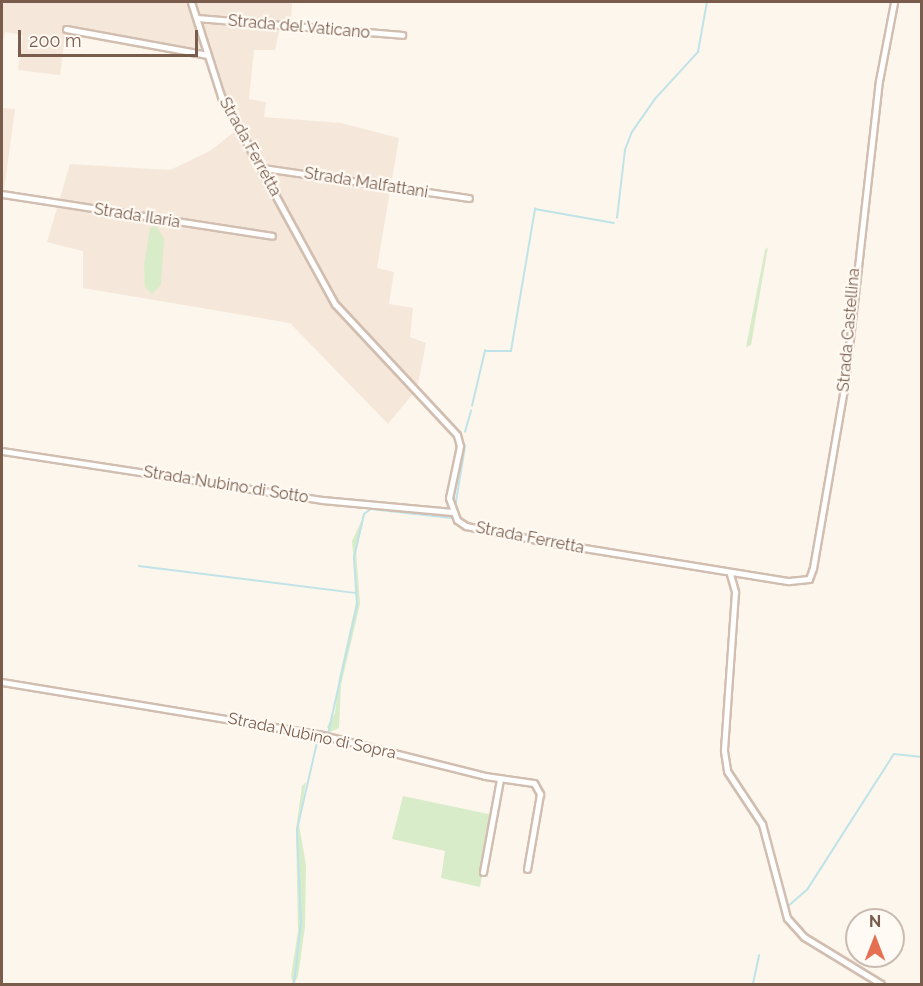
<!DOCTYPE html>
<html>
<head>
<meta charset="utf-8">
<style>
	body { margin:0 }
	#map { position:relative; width:923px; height:986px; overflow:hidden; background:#fdf6ec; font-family:Raleway,sans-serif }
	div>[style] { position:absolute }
	.residential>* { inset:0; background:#f5e8da }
	.green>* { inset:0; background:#d8ecc9 }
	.stream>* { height:1.5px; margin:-0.75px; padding:0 0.75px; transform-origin:0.75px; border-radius:0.75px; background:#bfe3e8 }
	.roads { filter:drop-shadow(2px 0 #d1beb0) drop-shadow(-2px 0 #d1beb0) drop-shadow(0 2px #d1beb0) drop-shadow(0 -2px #d1beb0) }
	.minor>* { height:5px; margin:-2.5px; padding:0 2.5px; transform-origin:2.5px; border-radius:2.5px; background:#fff }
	span { translate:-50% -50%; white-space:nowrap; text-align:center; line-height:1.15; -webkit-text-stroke:4.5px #fffaf3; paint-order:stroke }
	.street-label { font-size:16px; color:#7a5c4d }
	.frame { position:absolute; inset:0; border:3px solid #7a5c4d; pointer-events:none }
	.north { position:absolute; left:845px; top:908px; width:60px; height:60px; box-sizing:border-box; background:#fffaf3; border:2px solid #cabbb1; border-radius:50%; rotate:0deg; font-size:16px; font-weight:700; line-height:24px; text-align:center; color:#7a5c4d }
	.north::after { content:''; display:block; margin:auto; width:21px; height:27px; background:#e76f51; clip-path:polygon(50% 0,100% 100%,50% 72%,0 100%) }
	.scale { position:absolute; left:18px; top:30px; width:180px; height:27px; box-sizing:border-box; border:3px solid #7a5c4d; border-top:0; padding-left:8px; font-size:18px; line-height:21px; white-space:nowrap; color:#7a5c4d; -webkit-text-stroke:4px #fffaf3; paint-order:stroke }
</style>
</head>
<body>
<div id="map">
	<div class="residential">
		<i style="clip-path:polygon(2px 2px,292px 2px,291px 29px,280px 28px,275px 50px,254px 50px,249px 99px,266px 102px,264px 117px,341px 123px,399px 138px,377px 268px,394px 272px,389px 304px,413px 308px,410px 337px,426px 343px,417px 389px,388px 424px,290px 323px,83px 288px,83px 251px,47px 242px,70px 164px,170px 170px,210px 151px,234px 132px,203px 59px,65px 35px,60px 75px,18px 70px,23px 35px,5px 32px,2px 47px)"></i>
		<i style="clip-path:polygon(2px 108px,15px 109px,3px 198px,2px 198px)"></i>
	</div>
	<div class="green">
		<i style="clip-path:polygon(156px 225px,164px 239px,161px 285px,152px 294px,145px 287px,144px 266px,150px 228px)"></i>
		<i style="clip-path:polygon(768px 247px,751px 345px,746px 347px,765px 250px)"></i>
		<i style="clip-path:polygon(366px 511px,356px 550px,360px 604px,341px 685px,339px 728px,330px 732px,327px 727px,335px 713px,339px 678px,357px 598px,352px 541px)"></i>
		<i style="clip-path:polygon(306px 782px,299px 825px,306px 865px,305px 927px,298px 977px,293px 984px,291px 976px,298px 931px,296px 829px,302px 786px)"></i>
		<i style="clip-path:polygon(403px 796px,493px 815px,480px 887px,441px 878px,445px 851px,392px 839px)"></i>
	</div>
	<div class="stream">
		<i style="left:617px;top:218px;width:68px;rotate:-83.3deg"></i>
		<i style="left:625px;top:150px;width:19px;rotate:-69deg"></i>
		<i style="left:632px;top:132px;width:40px;rotate:-55.1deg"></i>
		<i style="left:655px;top:99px;width:64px;rotate:-47.5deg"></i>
		<i style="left:698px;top:52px;width:51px;rotate:-79.8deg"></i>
		<i style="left:472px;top:406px;width:57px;rotate:-76.7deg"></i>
		<i style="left:485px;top:351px;width:26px"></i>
		<i style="left:511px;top:351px;width:144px;rotate:-80.4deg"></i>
		<i style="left:535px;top:209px;width:80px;rotate:10deg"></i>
		<i style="left:465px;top:432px;width:22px;rotate:-74deg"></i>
		<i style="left:455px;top:508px;width:63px;rotate:-80.8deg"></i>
		<i style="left:139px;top:566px;width:219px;rotate:7.1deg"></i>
		<i style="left:328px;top:734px;width:132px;rotate:-77.3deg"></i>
		<i style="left:357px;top:605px;width:47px;rotate:-93.7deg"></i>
		<i style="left:354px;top:558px;width:45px;rotate:-77.2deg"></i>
		<i style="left:364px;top:514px;width:9px;rotate:-36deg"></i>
		<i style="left:371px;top:509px;width:81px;rotate:6.4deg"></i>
		<i style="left:786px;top:908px;width:28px;rotate:-41deg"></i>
		<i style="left:807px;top:890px;width:161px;rotate:-57.4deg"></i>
		<i style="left:894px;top:754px;width:28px;rotate:6deg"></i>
		<i style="left:294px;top:984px;width:61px;rotate:-83.5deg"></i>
		<i style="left:301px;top:923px;width:93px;rotate:-92.5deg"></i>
		<i style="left:297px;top:830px;width:94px;rotate:-77.1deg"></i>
		<i style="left:753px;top:984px;width:29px;rotate:-78deg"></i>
	</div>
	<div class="roads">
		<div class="minor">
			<i style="left:191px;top:2px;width:99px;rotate:72.3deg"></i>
			<i style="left:221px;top:96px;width:237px;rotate:61.3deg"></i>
			<i style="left:335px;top:304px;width:179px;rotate:47deg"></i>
			<i style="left:457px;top:435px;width:11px;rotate:75deg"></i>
			<i style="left:460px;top:446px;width:53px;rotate:101.9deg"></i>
			<i style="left:449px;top:498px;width:23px;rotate:70deg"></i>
			<i style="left:457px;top:520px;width:11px;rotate:34deg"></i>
			<i style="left:466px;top:526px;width:83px;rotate:11.2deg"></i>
			<i style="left:547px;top:542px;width:245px;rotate:9.2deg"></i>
			<i style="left:789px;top:581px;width:20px;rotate:-6deg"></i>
			<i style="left:809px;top:579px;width:12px;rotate:-70deg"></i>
			<i style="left:813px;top:568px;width:188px;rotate:-80.2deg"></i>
			<i style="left:845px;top:383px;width:304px;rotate:-83.6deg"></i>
			<i style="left:879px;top:81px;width:80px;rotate:-79.2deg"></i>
			<i style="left:197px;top:18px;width:206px;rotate:4.7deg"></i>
			<i style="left:66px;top:29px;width:144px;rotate:10.4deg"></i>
			<i style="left:263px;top:168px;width:208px;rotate:8.3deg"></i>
			<i style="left:2px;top:194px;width:273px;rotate:8.8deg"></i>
			<i style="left:2px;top:451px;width:324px;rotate:8.7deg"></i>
			<i style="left:322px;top:500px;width:131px;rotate:5.3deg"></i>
			<i style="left:730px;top:574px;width:19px;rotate:74deg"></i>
			<i style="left:735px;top:592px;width:159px;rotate:94deg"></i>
			<i style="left:724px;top:751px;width:20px;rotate:81deg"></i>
			<i style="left:727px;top:771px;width:64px;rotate:56.6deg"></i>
			<i style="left:762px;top:824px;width:97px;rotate:75.1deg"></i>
			<i style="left:787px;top:918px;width:25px;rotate:48deg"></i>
			<i style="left:804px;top:937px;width:90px;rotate:31.4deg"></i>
			<i style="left:2px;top:682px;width:324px;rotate:9.4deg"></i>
			<i style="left:322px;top:735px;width:168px;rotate:14.1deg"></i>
			<i style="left:485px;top:776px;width:49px;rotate:8.1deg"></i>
			<i style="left:534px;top:783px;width:13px;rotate:61deg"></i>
			<i style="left:540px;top:794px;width:76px;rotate:99.8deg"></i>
			<i style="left:483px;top:872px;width:95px;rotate:-79.6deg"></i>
		</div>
	</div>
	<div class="street-label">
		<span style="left:299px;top:27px;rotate:5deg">Strada del Vaticano</span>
		<span style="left:250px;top:147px;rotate:61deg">Strada Ferretta</span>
		<span style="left:366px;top:183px;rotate:9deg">Strada Malfattani</span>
		<span style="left:137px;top:216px;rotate:9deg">Strada Ilaria</span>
		<span style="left:849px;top:330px;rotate:-85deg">Strada Castellina</span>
		<span style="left:226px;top:485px;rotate:9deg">Strada Nubino di Sotto</span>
		<span style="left:530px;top:538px;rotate:11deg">Strada Ferretta</span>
		<span style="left:312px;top:736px;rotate:12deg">Strada Nubino di Sopra</span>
	</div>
	<div class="frame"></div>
	<div class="north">N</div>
	<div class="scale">200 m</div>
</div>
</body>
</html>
